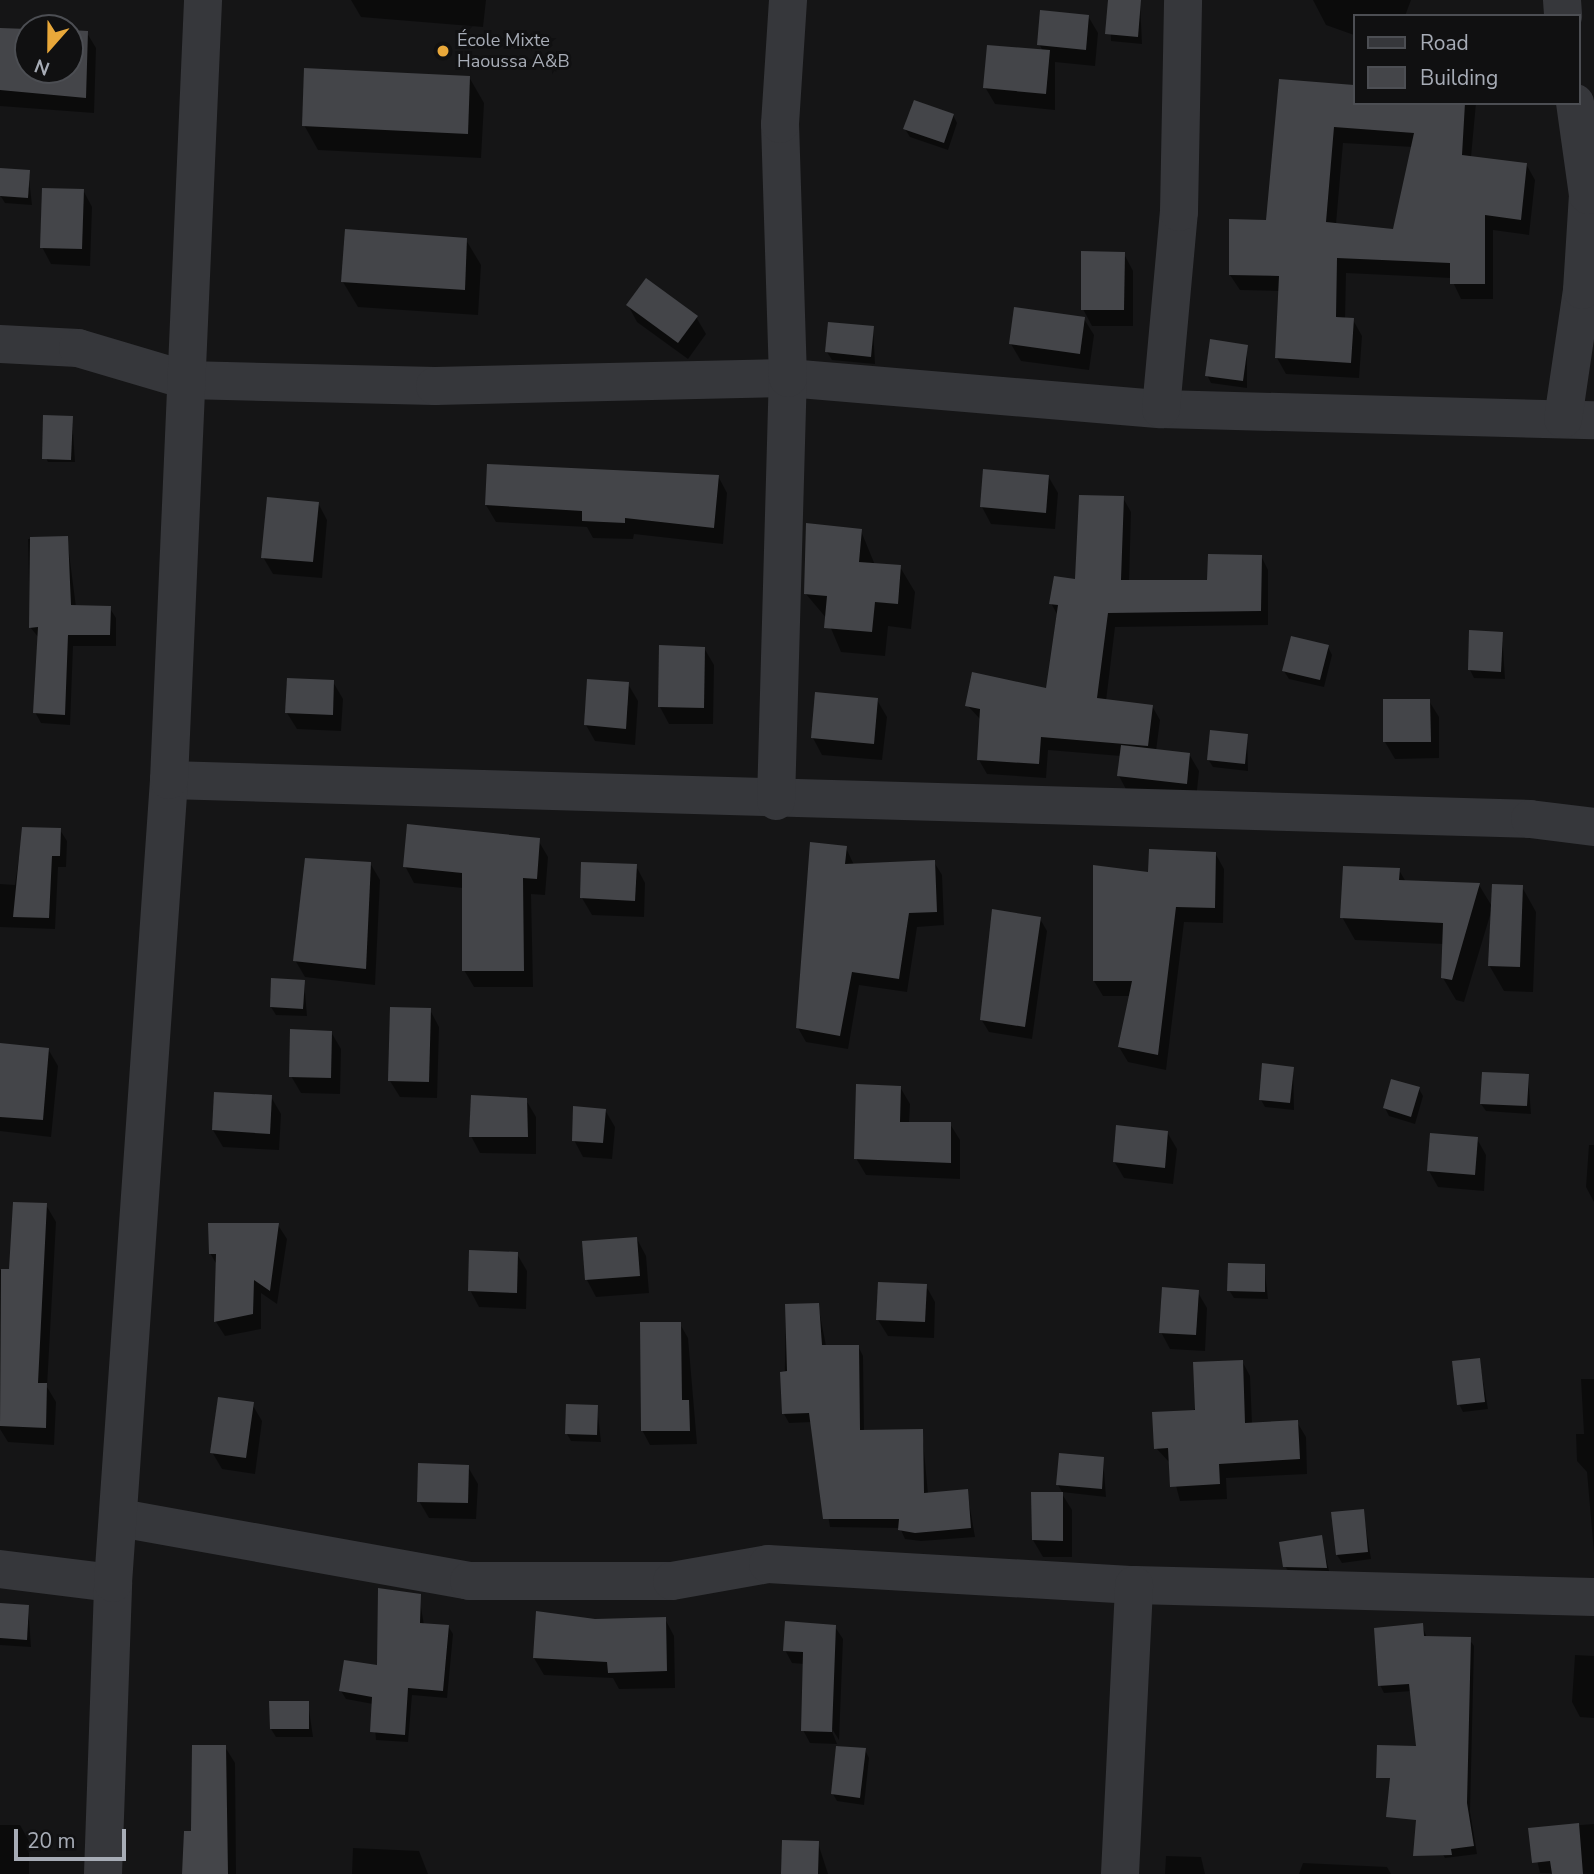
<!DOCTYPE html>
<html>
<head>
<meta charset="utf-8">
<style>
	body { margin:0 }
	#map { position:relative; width:1594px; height:1874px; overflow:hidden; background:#151516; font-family:"Nunito Sans",sans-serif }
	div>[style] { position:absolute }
	.shadow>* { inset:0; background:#0007 }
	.building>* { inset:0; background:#444549 }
	.minor>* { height:38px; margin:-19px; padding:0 19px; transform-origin:19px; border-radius:19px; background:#36373b }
	.dots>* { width:19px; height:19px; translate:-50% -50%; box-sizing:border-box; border:4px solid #101011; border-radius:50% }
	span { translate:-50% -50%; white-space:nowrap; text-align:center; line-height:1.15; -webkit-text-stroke:6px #101011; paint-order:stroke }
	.poi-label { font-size:18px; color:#a7acb6 }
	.left { translate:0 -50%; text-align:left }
	.legend { position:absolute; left:1353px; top:14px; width:228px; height:91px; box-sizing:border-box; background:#101011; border:2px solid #4c4e53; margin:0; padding:9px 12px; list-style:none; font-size:21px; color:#a7acb6 }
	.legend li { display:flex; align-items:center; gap:14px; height:35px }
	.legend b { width:35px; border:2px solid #4c4e53 }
	.north { position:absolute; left:14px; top:14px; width:70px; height:70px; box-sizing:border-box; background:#101011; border:2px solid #4c4e53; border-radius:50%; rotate:201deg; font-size:19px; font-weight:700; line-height:28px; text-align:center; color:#a7acb6 }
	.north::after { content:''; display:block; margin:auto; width:24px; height:32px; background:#e9a83a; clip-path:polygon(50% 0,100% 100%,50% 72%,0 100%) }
	.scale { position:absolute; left:14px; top:1829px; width:112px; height:32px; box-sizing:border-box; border:4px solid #a7acb6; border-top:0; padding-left:9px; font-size:21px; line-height:24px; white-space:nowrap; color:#a7acb6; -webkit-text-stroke:5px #101011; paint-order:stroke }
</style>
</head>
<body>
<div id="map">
	<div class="shadow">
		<i style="clip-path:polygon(351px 0,486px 0,483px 27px,361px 17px)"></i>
		<i style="clip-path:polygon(1110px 0,1140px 2px,1142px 44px,1111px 41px)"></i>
		<i style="clip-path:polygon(1313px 0,1411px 0,1405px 16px,1354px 16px,1354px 35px,1326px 25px)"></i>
		<i style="clip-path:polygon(1088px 16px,1098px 33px,1095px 66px,1055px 62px,1055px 110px,995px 104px,985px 87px,1043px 51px,1039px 44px)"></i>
		<i style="clip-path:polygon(0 29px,28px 30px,28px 70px,70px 70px,70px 32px,87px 33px,96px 48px,94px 113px,0 106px)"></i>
		<i style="clip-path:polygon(469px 77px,484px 103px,481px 158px,318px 150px,304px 125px)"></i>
		<i style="clip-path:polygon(evenodd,1280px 81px,1354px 87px,1354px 103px,1476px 103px,1471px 157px,1526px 164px,1535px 180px,1529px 235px,1493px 230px,1493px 299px,1461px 299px,1451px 278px,1346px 273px,1345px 320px,1353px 320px,1362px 336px,1359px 378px,1286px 374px,1277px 358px,1280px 291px,1240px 290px,1230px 275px,1268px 222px,1280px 81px,1343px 143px,1413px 147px,1394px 231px,1336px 224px,1343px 143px)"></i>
		<i style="clip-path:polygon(953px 115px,957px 123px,948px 150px,910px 137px,905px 129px)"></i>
		<i style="clip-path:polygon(28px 171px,32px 205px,5px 203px,0 195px)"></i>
		<i style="clip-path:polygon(83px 190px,92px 207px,90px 266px,51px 264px,42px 247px)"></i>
		<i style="clip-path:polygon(466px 240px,481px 265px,478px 315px,358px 307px,343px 282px)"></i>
		<i style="clip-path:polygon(1124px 254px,1133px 271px,1133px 326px,1092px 326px,1083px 309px)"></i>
		<i style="clip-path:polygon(628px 305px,696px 317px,706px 334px,688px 359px,637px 322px)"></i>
		<i style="clip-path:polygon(1084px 319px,1094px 335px,1089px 370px,1021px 361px,1011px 344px)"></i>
		<i style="clip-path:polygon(873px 328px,875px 364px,832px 360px,827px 352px)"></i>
		<i style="clip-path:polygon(1247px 346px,1247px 388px,1211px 383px,1207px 375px)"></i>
		<i style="clip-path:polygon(72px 418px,75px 462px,48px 462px,44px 454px)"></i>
		<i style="clip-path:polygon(718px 476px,727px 493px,723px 544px,634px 534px,633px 539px,593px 538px,587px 527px,496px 522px,486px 505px)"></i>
		<i style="clip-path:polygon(1048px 476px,1058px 493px,1055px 529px,991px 524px,982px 507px)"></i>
		<i style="clip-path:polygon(1123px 498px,1131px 512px,1129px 582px,1209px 582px,1261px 556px,1268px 570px,1268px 625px,1115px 627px,1106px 701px,1152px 706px,1160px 720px,1156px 751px,1189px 754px,1199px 771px,1196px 800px,1128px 793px,1119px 776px,1121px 756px,1048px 750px,1046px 778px,987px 774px,979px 760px,981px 720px,967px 705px,1047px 690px,1058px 616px,1051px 603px,1077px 581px)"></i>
		<i style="clip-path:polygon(318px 503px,327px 520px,322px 578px,273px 574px,263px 557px)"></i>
		<i style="clip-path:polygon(861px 531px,875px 565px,900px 567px,915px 592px,911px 629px,888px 626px,885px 656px,841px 652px,827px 619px,806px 594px)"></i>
		<i style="clip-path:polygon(67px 538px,76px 607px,109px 607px,116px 618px,116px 646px,73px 646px,70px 725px,41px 723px,35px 712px,39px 638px,30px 627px,28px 539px)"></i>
		<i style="clip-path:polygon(1502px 633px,1505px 679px,1474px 678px,1470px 670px)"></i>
		<i style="clip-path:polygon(1328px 647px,1332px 655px,1324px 687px,1289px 679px,1284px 671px)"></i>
		<i style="clip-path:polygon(704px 648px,714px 665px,713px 724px,669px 724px,660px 707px)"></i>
		<i style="clip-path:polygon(333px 682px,343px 699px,341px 731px,297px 729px,287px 713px)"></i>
		<i style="clip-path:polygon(628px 684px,638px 701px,635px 745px,595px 741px,586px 725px)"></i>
		<i style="clip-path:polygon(877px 700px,887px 717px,882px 760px,822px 755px,813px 738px)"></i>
		<i style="clip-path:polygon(1429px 701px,1439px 717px,1439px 758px,1395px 759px,1385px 742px)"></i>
		<i style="clip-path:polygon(1247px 736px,1248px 771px,1213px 767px,1208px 759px)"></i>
		<i style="clip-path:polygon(23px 829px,60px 830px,67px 841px,66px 867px,58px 867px,55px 929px,0 927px,0 884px,15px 885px)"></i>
		<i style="clip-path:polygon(538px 840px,548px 857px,545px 895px,531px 894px,533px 987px,474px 987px,464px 970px,463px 888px,414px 883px,405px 866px)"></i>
		<i style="clip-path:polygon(846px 848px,854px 865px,934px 862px,942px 875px,944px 925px,917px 927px,907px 992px,859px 985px,848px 1049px,806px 1042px,798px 1028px)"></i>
		<i style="clip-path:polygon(1215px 853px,1224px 869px,1223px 923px,1184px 922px,1166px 1070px,1128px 1062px,1119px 1047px,1130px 996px,1103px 996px,1094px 981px,1150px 874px)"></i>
		<i style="clip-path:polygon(370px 863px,380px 880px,375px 985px,305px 977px,295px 960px)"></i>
		<i style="clip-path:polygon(636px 866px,645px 883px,644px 917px,592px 915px,582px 898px)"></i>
		<i style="clip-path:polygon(1399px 870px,1406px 882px,1479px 885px,1493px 908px,1522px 887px,1536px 912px,1533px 992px,1504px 991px,1489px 965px,1491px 912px,1464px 1002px,1456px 1000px,1443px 978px,1444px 944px,1355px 940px,1342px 917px)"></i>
		<i style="clip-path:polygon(1040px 919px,1047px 931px,1032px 1039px,989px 1032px,981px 1019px)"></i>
		<i style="clip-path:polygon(304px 981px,307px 1016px,276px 1015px,271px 1007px)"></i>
		<i style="clip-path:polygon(430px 1010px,439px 1027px,437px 1098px,400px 1097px,390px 1081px)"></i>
		<i style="clip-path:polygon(331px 1032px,341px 1049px,340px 1094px,301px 1093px,291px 1076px)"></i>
		<i style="clip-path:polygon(0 1045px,48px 1049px,58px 1066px,51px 1137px,0 1131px)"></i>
		<i style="clip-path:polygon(1293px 1068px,1294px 1110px,1265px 1107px,1261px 1100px)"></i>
		<i style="clip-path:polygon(1528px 1076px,1531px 1114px,1486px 1111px,1481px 1104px)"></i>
		<i style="clip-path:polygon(900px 1087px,910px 1104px,909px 1124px,950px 1124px,960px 1140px,960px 1179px,866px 1175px,856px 1158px)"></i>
		<i style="clip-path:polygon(1419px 1089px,1423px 1096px,1415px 1124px,1389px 1116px,1385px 1108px)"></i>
		<i style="clip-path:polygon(271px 1097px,281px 1114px,279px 1150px,223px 1147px,213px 1130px)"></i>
		<i style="clip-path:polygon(526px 1100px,536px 1117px,536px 1154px,480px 1153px,471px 1136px)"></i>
		<i style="clip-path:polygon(605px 1110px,615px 1127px,612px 1159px,583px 1157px,574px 1140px)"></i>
		<i style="clip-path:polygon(1167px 1132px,1177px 1149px,1173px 1184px,1124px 1178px,1114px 1161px)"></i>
		<i style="clip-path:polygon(1477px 1139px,1486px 1155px,1484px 1191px,1438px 1187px,1429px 1171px)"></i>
		<i style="clip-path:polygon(1589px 1145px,1594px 1145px,1594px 1202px,1586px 1187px)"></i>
		<i style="clip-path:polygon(46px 1205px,56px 1222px,47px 1387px,56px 1402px,54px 1445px,8px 1442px,0 1429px,0 1270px,11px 1270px)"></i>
		<i style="clip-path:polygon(278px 1225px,287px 1239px,277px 1304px,261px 1293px,261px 1329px,225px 1336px,216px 1322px,217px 1265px,210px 1253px)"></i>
		<i style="clip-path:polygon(637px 1239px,646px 1256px,649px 1293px,596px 1297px,587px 1280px)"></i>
		<i style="clip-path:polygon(517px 1254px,527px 1271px,526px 1309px,479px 1307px,470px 1290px)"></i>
		<i style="clip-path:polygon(1264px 1265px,1268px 1299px,1234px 1298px,1229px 1290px)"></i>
		<i style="clip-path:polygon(926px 1286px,935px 1302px,934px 1338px,888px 1336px,878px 1320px)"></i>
		<i style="clip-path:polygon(1197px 1291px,1207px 1308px,1205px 1351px,1170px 1349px,1161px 1332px)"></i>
		<i style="clip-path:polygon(818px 1305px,826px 1346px,858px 1346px,863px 1356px,864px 1432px,922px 1430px,928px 1494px,967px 1491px,975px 1537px,921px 1541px,905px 1539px,900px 1528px,830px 1527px,812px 1422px,789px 1423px,784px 1414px,786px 1306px)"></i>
		<i style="clip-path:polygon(680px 1324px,688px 1338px,697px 1444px,650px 1445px,642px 1430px)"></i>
		<i style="clip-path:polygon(1479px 1359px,1488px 1409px,1463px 1412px,1459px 1404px)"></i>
		<i style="clip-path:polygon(1242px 1361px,1250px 1376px,1252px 1424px,1297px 1422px,1306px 1437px,1307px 1474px,1226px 1478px,1227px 1499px,1180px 1501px,1170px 1463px,1156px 1448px)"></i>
		<i style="clip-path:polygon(1581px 1379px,1594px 1379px,1594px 1553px,1587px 1472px,1577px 1461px,1576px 1434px,1584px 1434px)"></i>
		<i style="clip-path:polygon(252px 1404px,262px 1421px,255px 1474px,222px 1469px,212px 1452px)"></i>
		<i style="clip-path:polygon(597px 1407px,601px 1442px,571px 1441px,567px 1434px)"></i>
		<i style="clip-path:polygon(1103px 1459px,1106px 1497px,1062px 1492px,1058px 1485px)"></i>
		<i style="clip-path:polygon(468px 1467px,478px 1484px,476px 1519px,429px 1518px,419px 1501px)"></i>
		<i style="clip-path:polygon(1062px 1494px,1072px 1510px,1072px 1557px,1043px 1557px,1033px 1540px)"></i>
		<i style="clip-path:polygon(1363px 1511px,1371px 1559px,1342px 1563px,1337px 1555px)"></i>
		<i style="clip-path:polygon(1321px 1537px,1330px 1575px,1290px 1574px,1285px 1566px)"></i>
		<i style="clip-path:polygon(419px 1596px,424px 1625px,448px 1626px,453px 1634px,447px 1698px,412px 1695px,408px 1742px,376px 1740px,373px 1704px,346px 1699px,341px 1691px,379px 1667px)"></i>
		<i style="clip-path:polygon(0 1605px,28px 1606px,31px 1647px,0 1645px)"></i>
		<i style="clip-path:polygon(665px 1619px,674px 1636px,675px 1688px,619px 1689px,613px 1678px,544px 1675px,534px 1658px,595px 1621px)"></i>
		<i style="clip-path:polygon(1422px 1625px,1427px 1638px,1469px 1639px,1474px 1646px,1470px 1812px,1477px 1854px,1445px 1858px,1441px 1851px,1412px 1691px,1384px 1693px,1380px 1685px)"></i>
		<i style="clip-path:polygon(835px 1627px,843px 1639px,839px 1740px,829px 1724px,837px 1744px,810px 1743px,803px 1730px,805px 1664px,792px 1663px,785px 1650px)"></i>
		<i style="clip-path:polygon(1575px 1655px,1594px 1656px,1594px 1718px,1580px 1717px,1572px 1702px)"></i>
		<i style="clip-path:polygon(308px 1703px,313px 1737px,276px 1737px,271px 1729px)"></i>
		<i style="clip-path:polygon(838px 1746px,865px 1750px,869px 1758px,864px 1805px,837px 1801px,833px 1794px)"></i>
		<i style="clip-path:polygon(225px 1747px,235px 1763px,236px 1874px,184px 1874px)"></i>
		<i style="clip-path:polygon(1594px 1824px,1594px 1874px,1540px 1873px,1530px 1829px)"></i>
		<i style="clip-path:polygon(0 1825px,20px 1825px,29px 1841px,29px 1874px,0 1874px)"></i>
		<i style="clip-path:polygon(818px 1843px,828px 1874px,783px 1874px)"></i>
		<i style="clip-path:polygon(353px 1848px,419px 1851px,428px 1874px,352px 1874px)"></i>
		<i style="clip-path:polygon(1166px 1856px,1201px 1857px,1205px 1874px,1165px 1874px)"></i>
		<i style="clip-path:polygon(1303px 1863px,1387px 1867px,1391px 1874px,1299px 1874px)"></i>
	</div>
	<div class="building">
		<i style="clip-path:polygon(1108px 0,1141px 0,1138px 37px,1105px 34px)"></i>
		<i style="clip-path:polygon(1040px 10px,1089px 15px,1086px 50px,1037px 45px)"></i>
		<i style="clip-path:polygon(0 28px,28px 29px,28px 70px,70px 70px,70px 30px,88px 31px,86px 98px,0 90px)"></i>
		<i style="clip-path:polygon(987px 45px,1050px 50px,1046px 94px,983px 88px)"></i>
		<i style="clip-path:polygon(304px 68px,470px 76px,468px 134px,302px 126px)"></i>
		<i style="clip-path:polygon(evenodd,1279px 79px,1354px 85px,1354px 103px,1465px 103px,1462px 155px,1527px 163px,1521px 220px,1485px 215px,1485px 284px,1450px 284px,1450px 263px,1337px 258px,1336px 317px,1354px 318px,1351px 363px,1275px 358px,1279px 276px,1229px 275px,1229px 219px,1266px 220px,1279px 79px,1334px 127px,1414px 133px,1393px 229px,1326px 222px,1334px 127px)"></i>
		<i style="clip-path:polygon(914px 100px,954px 114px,944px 143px,903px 129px)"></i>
		<i style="clip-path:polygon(0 168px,30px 170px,28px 198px,0 196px)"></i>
		<i style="clip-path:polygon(42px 188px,84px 189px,82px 249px,40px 248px)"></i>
		<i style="clip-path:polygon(345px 229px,467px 238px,465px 290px,341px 282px)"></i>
		<i style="clip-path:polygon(1081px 251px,1125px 252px,1124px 310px,1081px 310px)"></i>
		<i style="clip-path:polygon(646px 278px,698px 316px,678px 343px,626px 305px)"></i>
		<i style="clip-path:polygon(1014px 307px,1085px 317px,1080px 354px,1009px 344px)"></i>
		<i style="clip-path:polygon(828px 322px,874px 326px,871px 357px,825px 352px)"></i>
		<i style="clip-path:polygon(1210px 339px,1248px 345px,1243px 381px,1205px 376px)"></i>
		<i style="clip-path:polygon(43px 415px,73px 416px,71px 460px,42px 459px)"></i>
		<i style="clip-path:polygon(487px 464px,719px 475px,714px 528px,625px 518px,625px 523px,582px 521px,582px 511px,485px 505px)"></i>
		<i style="clip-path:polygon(983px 469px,1049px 475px,1046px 513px,980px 507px)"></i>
		<i style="clip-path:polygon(1079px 495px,1124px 496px,1121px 580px,1207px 580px,1208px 554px,1262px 555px,1261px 611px,1108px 613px,1097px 698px,1153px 705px,1148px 746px,1041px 737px,1039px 764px,977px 760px,980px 709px,965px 706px,972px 672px,1046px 688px,1058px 605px,1049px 604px,1054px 576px,1075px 579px)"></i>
		<i style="clip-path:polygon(267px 497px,319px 502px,313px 562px,261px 558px)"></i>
		<i style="clip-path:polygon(806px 523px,862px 529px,859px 562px,901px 565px,898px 604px,875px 602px,872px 632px,824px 628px,827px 596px,804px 594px)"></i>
		<i style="clip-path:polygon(68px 536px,71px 605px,111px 606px,110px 635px,68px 635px,65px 715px,33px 713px,38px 627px,29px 628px,30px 537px)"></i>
		<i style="clip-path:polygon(1469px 630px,1503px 632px,1501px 672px,1468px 670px)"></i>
		<i style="clip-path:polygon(1291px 636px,1329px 645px,1320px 680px,1282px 671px)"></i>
		<i style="clip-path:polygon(659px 645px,705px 647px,704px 708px,658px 707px)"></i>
		<i style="clip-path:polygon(287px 678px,334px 680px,333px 715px,285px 713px)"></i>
		<i style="clip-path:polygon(587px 679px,629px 682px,626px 729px,584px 725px)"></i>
		<i style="clip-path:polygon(815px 692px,878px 698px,874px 744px,811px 738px)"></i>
		<i style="clip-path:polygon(1383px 699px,1430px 699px,1431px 742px,1383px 742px)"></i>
		<i style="clip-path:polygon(1210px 730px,1248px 734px,1245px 764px,1207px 760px)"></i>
		<i style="clip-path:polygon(1121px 745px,1190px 753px,1187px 784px,1117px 776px)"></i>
		<i style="clip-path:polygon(407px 824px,540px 838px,537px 879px,523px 878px,524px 971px,462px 971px,462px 873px,403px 867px)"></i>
		<i style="clip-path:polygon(22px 827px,61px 828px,60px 856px,52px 856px,49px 918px,13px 917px)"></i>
		<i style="clip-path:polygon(810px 842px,847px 846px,845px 864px,935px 860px,937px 912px,909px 913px,899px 979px,852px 972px,840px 1036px,796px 1028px)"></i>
		<i style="clip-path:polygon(1149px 849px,1216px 852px,1215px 908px,1176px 907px,1158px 1055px,1118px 1047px,1132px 981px,1093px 981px,1093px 865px,1148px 872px)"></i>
		<i style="clip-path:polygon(305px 858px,371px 862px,366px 969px,293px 961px)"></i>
		<i style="clip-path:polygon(581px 862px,637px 864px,635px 901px,580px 898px)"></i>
		<i style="clip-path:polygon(1343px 866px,1400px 868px,1399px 880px,1480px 883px,1452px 980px,1441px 978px,1443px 923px,1340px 918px)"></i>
		<i style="clip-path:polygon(1492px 884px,1523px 885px,1520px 967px,1488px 966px)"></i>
		<i style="clip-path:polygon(992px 909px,1041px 917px,1025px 1027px,980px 1020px)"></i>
		<i style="clip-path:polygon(271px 978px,305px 980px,303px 1009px,270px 1007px)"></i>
		<i style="clip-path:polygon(390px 1007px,431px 1008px,429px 1082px,388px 1081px)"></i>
		<i style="clip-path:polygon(290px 1029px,332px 1031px,331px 1078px,289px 1077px)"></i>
		<i style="clip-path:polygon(0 1043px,49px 1048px,43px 1120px,0 1117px)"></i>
		<i style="clip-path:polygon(1262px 1063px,1294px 1067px,1290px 1103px,1259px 1100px)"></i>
		<i style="clip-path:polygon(1482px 1072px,1529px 1074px,1527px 1106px,1480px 1104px)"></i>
		<i style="clip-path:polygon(1391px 1079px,1420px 1087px,1411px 1117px,1383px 1108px)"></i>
		<i style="clip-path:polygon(856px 1084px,901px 1086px,900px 1122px,951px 1122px,951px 1163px,854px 1159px)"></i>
		<i style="clip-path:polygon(214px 1092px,272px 1095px,270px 1134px,212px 1130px)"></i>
		<i style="clip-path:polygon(471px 1095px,527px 1098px,528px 1137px,469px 1137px)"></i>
		<i style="clip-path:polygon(573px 1106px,606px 1109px,603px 1143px,572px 1141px)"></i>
		<i style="clip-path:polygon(1116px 1125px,1168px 1131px,1165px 1168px,1113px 1162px)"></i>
		<i style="clip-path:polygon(1430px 1133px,1478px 1137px,1475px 1175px,1427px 1171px)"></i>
		<i style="clip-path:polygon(13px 1202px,47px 1203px,38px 1383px,47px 1383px,46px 1428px,0 1426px,1px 1269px,9px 1269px)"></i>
		<i style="clip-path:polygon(208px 1223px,279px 1223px,270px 1291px,254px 1280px,253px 1314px,214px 1322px,216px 1254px,209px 1254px)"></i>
		<i style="clip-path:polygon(637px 1237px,640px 1276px,585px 1280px,582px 1241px)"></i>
		<i style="clip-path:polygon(469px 1250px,518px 1252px,517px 1293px,468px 1291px)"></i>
		<i style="clip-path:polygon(1228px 1263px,1265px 1264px,1265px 1292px,1227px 1291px)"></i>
		<i style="clip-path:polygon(878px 1282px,927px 1284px,925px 1322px,876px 1320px)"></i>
		<i style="clip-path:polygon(1162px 1287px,1199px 1290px,1196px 1335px,1159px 1333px)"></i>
		<i style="clip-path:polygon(819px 1303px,822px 1345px,859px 1345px,860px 1430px,923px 1429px,924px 1493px,968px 1489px,971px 1528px,915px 1533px,898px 1530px,899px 1519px,823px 1519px,809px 1413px,782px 1414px,780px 1372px,787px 1371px,785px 1304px)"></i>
		<i style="clip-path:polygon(640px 1322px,681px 1322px,682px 1400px,689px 1400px,690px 1431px,641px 1431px)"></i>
		<i style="clip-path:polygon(1480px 1358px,1485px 1402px,1457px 1405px,1452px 1361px)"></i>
		<i style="clip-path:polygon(1243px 1360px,1245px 1423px,1298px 1420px,1300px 1459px,1219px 1464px,1220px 1484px,1170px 1487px,1168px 1448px,1154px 1449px,1152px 1412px,1195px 1410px,1193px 1362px)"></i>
		<i style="clip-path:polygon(218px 1397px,254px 1402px,246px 1458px,210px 1453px)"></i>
		<i style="clip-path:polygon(566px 1404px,598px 1405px,597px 1435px,565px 1434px)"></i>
		<i style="clip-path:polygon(1059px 1453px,1104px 1457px,1102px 1489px,1056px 1485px)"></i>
		<i style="clip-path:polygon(418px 1463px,469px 1465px,468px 1503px,417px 1502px)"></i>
		<i style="clip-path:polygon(1031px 1492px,1063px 1492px,1063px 1541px,1032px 1540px)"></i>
		<i style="clip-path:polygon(1364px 1509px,1368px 1552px,1336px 1555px,1331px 1512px)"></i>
		<i style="clip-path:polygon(1322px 1535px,1327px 1568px,1283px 1567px,1279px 1542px)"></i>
		<i style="clip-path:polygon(378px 1588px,421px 1594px,420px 1623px,449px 1625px,443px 1691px,408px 1688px,405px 1735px,370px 1732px,372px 1697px,339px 1691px,344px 1660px,377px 1665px)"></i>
		<i style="clip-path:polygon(0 1603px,29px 1605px,27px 1640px,0 1638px)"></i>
		<i style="clip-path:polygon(536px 1611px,595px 1619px,666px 1617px,667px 1671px,608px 1673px,607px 1662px,533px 1658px)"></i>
		<i style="clip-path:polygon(785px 1621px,836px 1625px,832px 1732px,801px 1731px,803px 1652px,783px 1651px)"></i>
		<i style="clip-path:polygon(1423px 1623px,1424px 1636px,1471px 1637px,1467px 1803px,1474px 1846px,1451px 1849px,1452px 1855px,1413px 1856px,1416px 1820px,1386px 1817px,1390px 1778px,1376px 1778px,1377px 1745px,1416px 1746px,1409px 1684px,1378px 1686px,1374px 1628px)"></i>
		<i style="clip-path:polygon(269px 1701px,309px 1701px,309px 1729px,270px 1729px)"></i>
		<i style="clip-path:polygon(192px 1745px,226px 1745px,228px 1874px,182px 1874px,184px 1831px,191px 1831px)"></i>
		<i style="clip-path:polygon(836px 1746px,866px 1748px,860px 1798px,831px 1794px)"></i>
		<i style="clip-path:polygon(1579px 1823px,1583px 1874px,1552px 1874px,1550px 1861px,1532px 1863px,1528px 1828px)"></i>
		<i style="clip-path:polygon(782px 1840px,819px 1841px,818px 1874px,781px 1874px)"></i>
	</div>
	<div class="minor">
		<i style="left:1562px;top:0;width:16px;rotate:86deg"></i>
		<i style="left:0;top:344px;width:78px;rotate:2.9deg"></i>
		<i style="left:78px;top:348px;width:113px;rotate:16.5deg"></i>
		<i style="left:186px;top:380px;width:249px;rotate:1.4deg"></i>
		<i style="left:435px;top:386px;width:353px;rotate:-1.3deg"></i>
		<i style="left:788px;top:378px;width:374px;rotate:4.8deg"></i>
		<i style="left:1161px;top:409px;width:433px;rotate:1.5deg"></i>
		<i style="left:1161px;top:409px;width:198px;rotate:-84.8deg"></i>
		<i style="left:1179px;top:212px;width:212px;rotate:-88.9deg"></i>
		<i style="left:1563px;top:419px;width:130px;rotate:-81.6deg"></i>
		<i style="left:1582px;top:290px;width:95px;rotate:-86.4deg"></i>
		<i style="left:1588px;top:195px;width:93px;rotate:-98deg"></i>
		<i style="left:169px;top:780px;width:1362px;rotate:1.64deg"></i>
		<i style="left:1530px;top:819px;width:64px;rotate:7.1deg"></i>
		<i style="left:776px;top:801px;width:423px;rotate:-88.4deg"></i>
		<i style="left:788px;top:378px;width:254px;rotate:-91.8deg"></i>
		<i style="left:780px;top:124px;width:124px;rotate:-86.3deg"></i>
		<i style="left:120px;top:1518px;width:355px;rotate:10.2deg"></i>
		<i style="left:469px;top:1581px;width:203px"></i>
		<i style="left:672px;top:1581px;width:97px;rotate:-10deg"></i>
		<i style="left:768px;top:1564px;width:367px;rotate:3.3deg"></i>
		<i style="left:1134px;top:1585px;width:460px;rotate:1.5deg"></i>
		<i style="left:0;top:1569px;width:114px;rotate:7.1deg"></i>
		<i style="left:103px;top:1874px;width:291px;rotate:-88deg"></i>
		<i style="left:113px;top:1583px;width:805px;rotate:-86.01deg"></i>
		<i style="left:169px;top:780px;width:781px;rotate:-87.5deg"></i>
		<i style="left:1120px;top:1874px;width:289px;rotate:-87.2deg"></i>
	</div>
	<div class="dots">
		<i style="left:443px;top:51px;background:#e9a83a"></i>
	</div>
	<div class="poi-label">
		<span class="left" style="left:457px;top:51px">École Mixte<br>Haoussa A&amp;B</span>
	</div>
	<ul class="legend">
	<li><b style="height:9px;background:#36373b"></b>Road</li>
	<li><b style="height:19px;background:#444549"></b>Building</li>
	</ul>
	<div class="north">N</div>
	<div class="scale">20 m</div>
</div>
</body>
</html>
